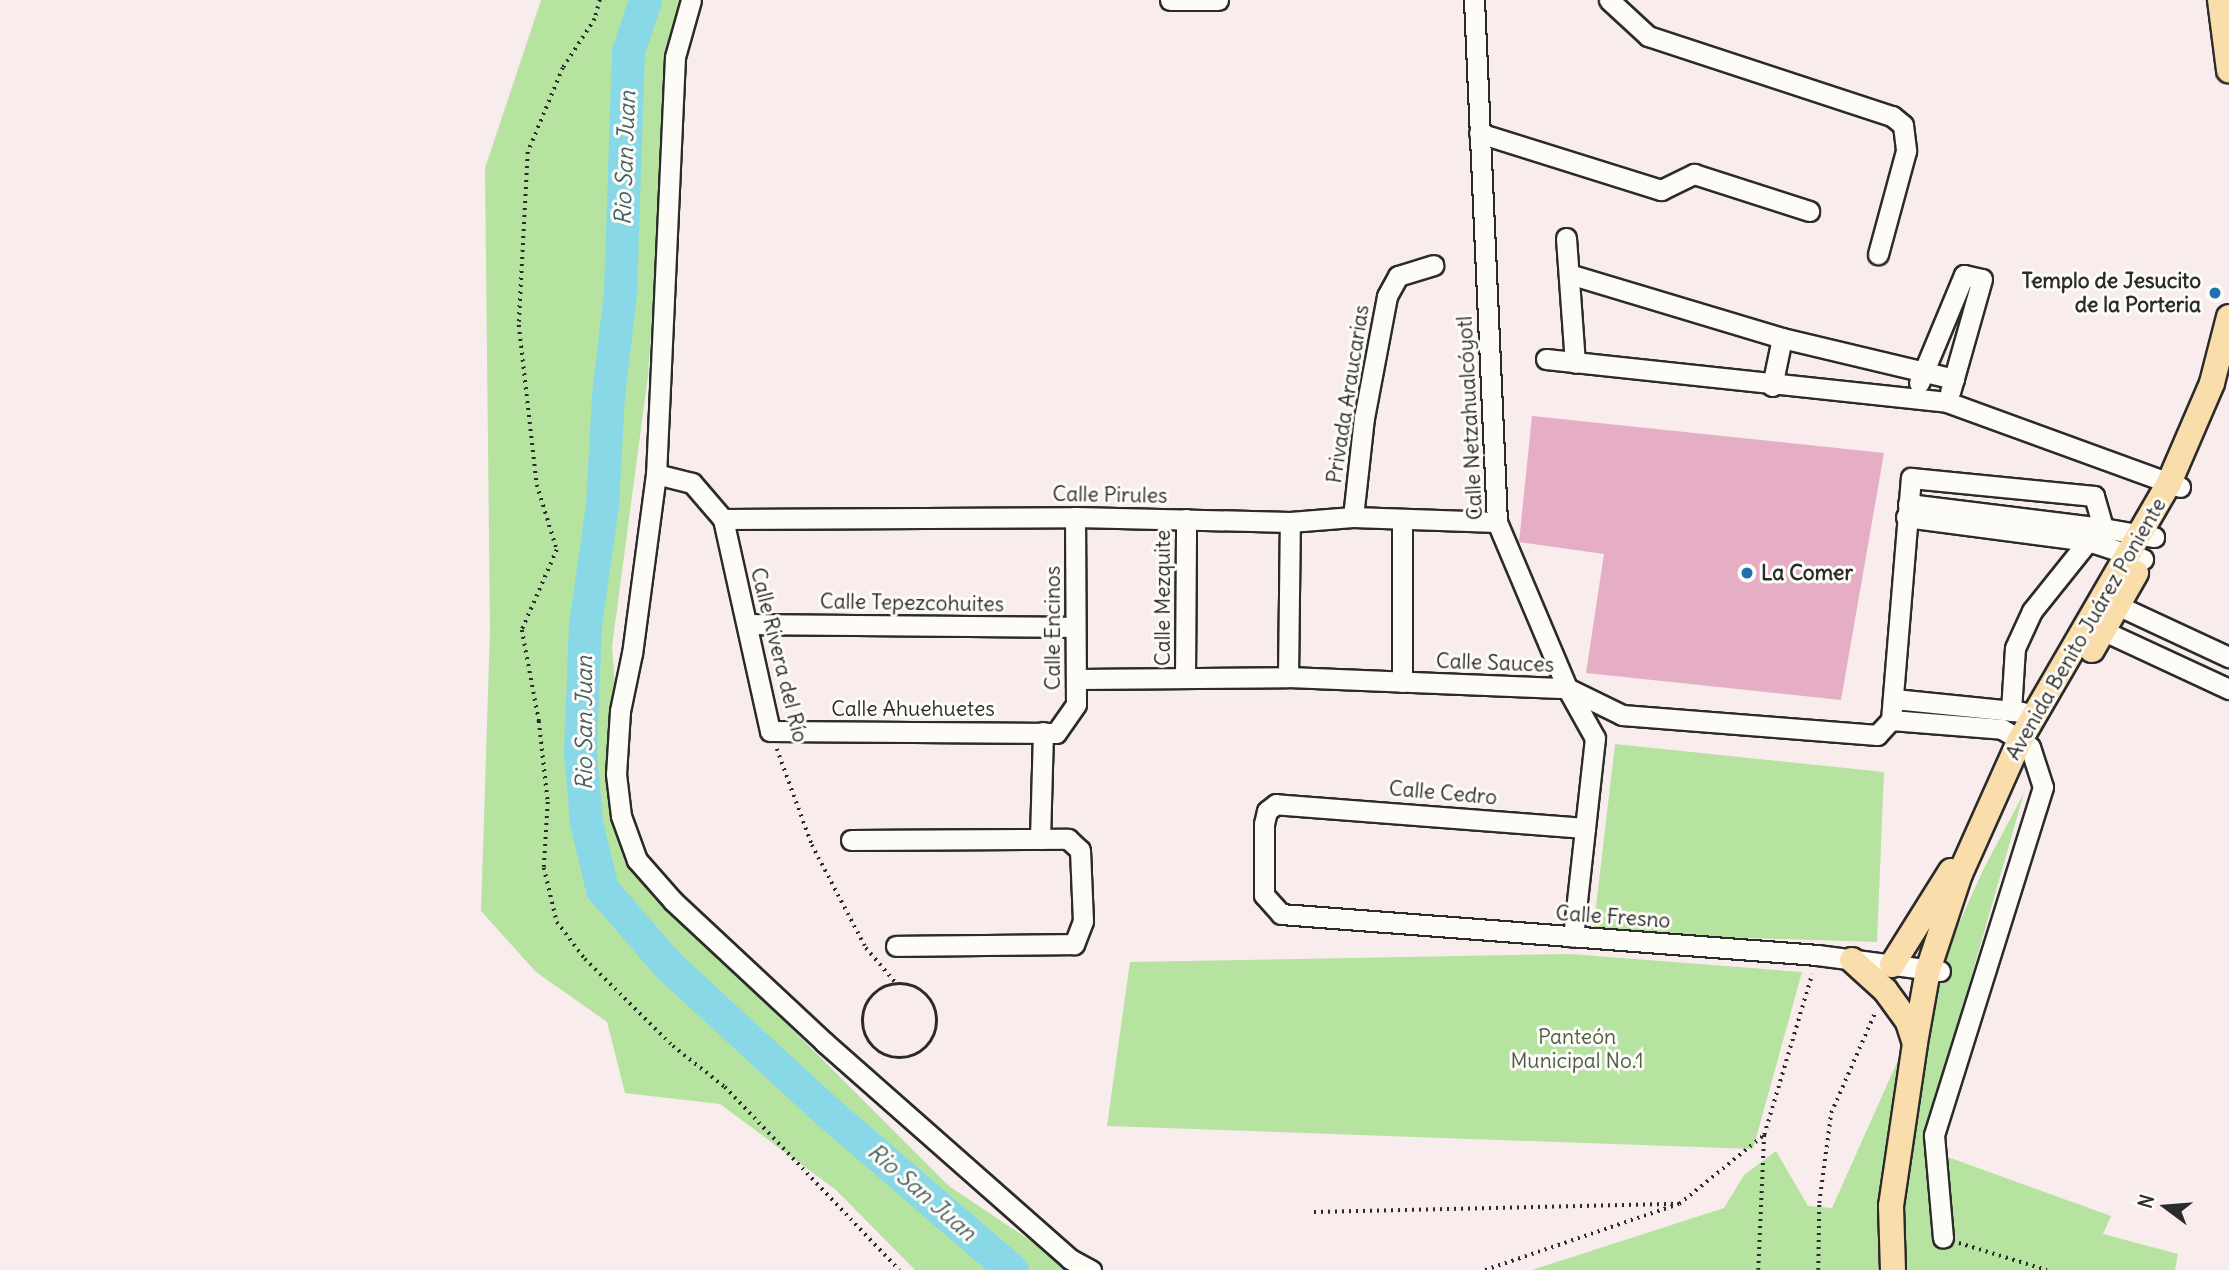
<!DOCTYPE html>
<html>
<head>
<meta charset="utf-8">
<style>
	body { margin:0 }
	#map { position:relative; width:2229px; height:1270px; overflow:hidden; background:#f8eced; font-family:Delius,sans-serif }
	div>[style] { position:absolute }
	.green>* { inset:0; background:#b7e3a0 }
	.river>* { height:33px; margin:-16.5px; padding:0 16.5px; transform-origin:16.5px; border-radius:16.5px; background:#89d8e7 }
	.building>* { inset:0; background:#e5aec4 }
	.path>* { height:3.5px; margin-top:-1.75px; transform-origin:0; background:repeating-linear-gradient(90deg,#2b2b2b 0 2px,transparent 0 7px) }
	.path>.ring { margin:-1.75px; padding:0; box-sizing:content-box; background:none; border:3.5px solid #2b2b2b; border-radius:50% }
	.roads { filter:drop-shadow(2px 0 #2b2b2b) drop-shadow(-2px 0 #2b2b2b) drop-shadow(0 2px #2b2b2b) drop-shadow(0 -2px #2b2b2b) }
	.minor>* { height:19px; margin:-9.5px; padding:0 9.5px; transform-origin:9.5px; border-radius:9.5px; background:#fdfcf7 }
	.major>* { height:24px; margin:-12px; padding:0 12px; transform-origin:12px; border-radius:12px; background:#f9ddab }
	.dots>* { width:19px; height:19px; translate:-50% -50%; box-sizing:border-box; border:4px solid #fdfcf7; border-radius:50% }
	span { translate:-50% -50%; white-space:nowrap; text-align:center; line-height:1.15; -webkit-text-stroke:6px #fdfcf7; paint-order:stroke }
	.poi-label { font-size:21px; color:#2b2b2b; font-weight:700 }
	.right { translate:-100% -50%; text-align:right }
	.left { translate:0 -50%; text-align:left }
	.street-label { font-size:21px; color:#2b2b2b }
	.park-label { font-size:21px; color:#4e5948 }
	.water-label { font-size:23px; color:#475f63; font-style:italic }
	.north { position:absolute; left:2131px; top:1172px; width:70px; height:70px; -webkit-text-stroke:5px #fdfcf7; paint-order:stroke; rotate:286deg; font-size:19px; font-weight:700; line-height:28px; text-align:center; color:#2b2b2b }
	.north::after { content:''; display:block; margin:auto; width:24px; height:32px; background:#2b2b2b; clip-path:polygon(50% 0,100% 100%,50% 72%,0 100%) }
</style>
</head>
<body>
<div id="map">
	<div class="green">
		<i style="clip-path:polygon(541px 0,686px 0,672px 31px,648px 376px,612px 647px,630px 867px,949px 1186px,1074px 1270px,915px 1270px,836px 1190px,720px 1104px,625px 1093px,607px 1022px,536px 972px,481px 911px,490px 630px,485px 168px)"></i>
		<i style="clip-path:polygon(1615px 744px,1884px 772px,1877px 942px,1593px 933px)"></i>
		<i style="clip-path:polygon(2024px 793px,1926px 1135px,1945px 1156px,2111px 1216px,2103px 1234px,2178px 1254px,2175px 1270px,1532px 1270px,1724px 1208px,1744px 1175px,1776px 1151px,1808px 1206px,1832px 1208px,1983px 870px)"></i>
		<i style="clip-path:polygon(1570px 954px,1802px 972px,1753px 1149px,1107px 1126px,1130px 962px)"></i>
	</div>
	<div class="river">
		<i style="left:645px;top:0;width:54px;rotate:108.4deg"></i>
		<i style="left:628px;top:51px;width:242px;rotate:91.9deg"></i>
		<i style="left:620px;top:293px;width:103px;rotate:96.7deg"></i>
		<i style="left:608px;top:395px;width:110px;rotate:93.1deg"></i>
		<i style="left:602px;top:505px;width:121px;rotate:98.1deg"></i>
		<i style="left:585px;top:625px;width:127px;rotate:92.3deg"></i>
		<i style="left:580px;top:752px;width:70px;rotate:85.1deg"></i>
		<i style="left:586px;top:822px;width:69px;rotate:76.6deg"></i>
		<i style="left:602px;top:889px;width:102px;rotate:49deg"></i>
		<i style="left:669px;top:966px;width:216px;rotate:42.6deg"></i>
		<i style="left:828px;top:1112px;width:243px;rotate:40.7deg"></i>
	</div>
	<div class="building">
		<i style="clip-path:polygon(1532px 416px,1884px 453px,1841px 700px,1586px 673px,1604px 554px,1519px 542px)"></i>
	</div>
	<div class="path">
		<i style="left:600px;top:0;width:20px;rotate:105deg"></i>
		<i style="left:595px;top:19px;width:59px;rotate:123.1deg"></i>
		<i style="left:563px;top:68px;width:91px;rotate:112.6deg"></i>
		<i style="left:528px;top:152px;width:173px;rotate:93deg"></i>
		<i style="left:519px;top:325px;width:161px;rotate:83.6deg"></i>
		<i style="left:537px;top:485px;width:68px;rotate:72.9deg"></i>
		<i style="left:557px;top:550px;width:87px;rotate:113.6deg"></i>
		<i style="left:522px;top:630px;width:93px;rotate:79.4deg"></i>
		<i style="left:539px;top:721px;width:81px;rotate:83.7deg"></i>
		<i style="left:548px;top:802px;width:66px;rotate:93.5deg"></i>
		<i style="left:544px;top:868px;width:56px;rotate:76.5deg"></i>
		<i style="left:557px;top:922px;width:46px;rotate:52.9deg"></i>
		<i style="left:585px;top:959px;width:124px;rotate:44.7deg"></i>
		<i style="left:673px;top:1046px;width:66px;rotate:38.3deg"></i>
		<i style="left:725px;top:1087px;width:253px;rotate:46.4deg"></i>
		<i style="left:777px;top:749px;width:102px;rotate:70deg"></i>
		<i style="left:812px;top:845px;width:116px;rotate:62.3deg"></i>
		<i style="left:866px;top:948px;width:46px;rotate:49.4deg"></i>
		<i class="ring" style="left:863px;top:984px;width:70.5px;height:70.5px"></i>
		<i style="left:1314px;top:1212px;width:365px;rotate:-1.3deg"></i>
		<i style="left:1959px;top:1243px;width:92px;rotate:17.1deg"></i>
		<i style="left:1485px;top:1270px;width:205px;rotate:-18.8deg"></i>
		<i style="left:1679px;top:1204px;width:109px;rotate:-39.1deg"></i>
		<i style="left:1758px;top:1270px;width:135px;rotate:-87.5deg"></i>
		<i style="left:1764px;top:1135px;width:168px;rotate:-73.4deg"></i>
		<i style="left:1818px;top:1270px;width:67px;rotate:-89.1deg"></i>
		<i style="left:1819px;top:1203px;width:91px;rotate:-82.4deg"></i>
		<i style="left:1831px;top:1113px;width:109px;rotate:-66.3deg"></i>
	</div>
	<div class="roads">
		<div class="minor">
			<i style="left:691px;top:0;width:59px;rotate:105.7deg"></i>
			<i style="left:675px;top:57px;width:417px;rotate:92.6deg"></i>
			<i style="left:656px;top:474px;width:37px;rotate:14deg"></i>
			<i style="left:692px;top:483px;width:48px;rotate:49.3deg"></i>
			<i style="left:1170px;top:0;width:48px"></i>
			<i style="left:1474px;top:0;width:523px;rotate:87.48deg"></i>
			<i style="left:1497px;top:522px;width:180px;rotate:67.1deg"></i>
			<i style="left:1567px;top:688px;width:57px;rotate:60.8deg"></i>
			<i style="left:1595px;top:738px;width:200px;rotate:96.3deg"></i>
			<i style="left:1609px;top:0;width:53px;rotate:42.7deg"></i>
			<i style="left:1648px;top:36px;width:257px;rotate:18.2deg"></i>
			<i style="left:1892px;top:116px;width:14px;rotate:39deg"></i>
			<i style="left:1903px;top:125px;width:26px;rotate:83deg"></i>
			<i style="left:1906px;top:151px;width:107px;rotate:105.2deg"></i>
			<i style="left:1479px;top:133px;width:191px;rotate:17.4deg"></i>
			<i style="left:1661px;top:190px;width:37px;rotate:-26deg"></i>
			<i style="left:1694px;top:174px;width:121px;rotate:17.8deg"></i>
			<i style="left:1566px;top:238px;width:125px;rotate:85.9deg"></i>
			<i style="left:1569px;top:274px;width:222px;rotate:16.7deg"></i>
			<i style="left:1782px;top:338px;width:177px;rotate:13.4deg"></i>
			<i style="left:1546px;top:359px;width:403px;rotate:6.1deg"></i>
			<i style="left:1947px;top:402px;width:248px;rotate:20deg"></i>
			<i style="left:1919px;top:383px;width:117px;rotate:-67.4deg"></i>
			<i style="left:1964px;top:275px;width:18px;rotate:13deg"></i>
			<i style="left:1982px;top:279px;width:117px;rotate:105.8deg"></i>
			<i style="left:1772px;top:386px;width:49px;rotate:-78.2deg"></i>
			<i style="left:656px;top:474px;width:181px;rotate:97.6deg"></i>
			<i style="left:632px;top:653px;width:59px;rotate:101.7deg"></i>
			<i style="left:620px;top:711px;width:63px;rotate:93.6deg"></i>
			<i style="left:616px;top:774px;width:42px;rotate:83.2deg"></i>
			<i style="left:621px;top:816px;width:47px;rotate:70deg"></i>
			<i style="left:637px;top:860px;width:55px;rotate:48.7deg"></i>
			<i style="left:673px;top:901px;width:207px;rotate:43deg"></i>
			<i style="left:824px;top:1042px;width:328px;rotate:41.4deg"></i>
			<i style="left:1070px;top:1259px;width:24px;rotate:28deg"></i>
			<i style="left:1908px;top:504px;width:196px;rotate:7deg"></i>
			<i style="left:1353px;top:517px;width:100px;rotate:-83.7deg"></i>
			<i style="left:1364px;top:418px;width:124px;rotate:-79.3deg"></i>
			<i style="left:1387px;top:296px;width:23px;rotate:-61deg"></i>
			<i style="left:1398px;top:276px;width:37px;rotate:-17deg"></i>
			<i style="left:1906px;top:517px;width:184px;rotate:7.5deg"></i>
			<i style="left:2088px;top:541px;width:58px;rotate:18.1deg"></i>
			<i style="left:723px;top:519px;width:352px;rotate:-0.3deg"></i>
			<i style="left:1075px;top:517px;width:215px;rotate:1.3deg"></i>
			<i style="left:1290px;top:522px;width:63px;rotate:-4.5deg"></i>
			<i style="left:1353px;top:517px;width:144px;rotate:2deg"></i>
			<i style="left:723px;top:519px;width:217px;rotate:77.5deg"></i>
			<i style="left:770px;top:731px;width:286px;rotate:0.4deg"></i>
			<i style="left:1056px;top:733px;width:35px;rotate:-55deg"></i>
			<i style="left:1076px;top:704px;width:187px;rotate:-90.3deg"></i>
			<i style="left:2106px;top:600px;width:136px;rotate:24.9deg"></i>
			<i style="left:750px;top:624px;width:324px;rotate:0.5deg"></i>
			<i style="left:2093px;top:626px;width:150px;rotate:24.9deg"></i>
			<i style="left:1185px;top:677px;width:158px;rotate:-89.6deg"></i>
			<i style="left:1288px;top:677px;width:155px;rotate:-89.3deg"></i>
			<i style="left:1077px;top:679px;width:211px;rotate:-0.5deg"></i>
			<i style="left:1288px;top:677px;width:279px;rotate:2.3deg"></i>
			<i style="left:1567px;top:688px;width:61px;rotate:26.1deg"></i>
			<i style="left:1622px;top:715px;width:256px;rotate:4.5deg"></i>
			<i style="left:1877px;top:735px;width:21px;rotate:-47deg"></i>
			<i style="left:1891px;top:720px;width:111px;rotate:4.6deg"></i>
			<i style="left:2002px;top:729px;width:21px;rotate:31deg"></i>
			<i style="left:2020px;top:740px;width:12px;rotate:35deg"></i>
			<i style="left:2030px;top:747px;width:42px;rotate:72deg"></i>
			<i style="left:2043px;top:787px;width:365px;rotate:107.4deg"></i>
			<i style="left:1934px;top:1135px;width:103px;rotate:85deg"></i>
			<i style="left:1402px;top:682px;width:160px;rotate:-90deg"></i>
			<i style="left:1894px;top:699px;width:129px;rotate:5.8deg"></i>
			<i style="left:2011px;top:711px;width:63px;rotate:-86.4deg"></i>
			<i style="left:2015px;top:648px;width:41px;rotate:-65.3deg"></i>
			<i style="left:2032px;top:611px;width:90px;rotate:-51.3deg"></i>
			<i style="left:1891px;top:720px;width:243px;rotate:-85.3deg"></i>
			<i style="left:1911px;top:478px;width:184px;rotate:5.6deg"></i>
			<i style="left:2094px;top:496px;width:33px;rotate:74deg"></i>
			<i style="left:2103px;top:528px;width:52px;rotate:10deg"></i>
			<i style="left:1585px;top:828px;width:310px;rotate:-175.6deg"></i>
			<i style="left:1276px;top:804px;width:11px;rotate:142deg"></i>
			<i style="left:1267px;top:811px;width:13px;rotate:103deg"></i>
			<i style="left:1264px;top:824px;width:71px;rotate:90deg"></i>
			<i style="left:1264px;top:895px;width:25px;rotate:48deg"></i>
			<i style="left:1281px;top:914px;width:538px;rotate:4.37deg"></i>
			<i style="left:1817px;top:955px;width:124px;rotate:7.4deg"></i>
			<i style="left:1040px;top:839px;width:107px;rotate:-88.4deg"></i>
			<i style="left:851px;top:840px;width:217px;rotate:-0.3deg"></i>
			<i style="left:1068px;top:839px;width:16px;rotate:43deg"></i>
			<i style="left:1080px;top:850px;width:71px;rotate:87.6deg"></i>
			<i style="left:1083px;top:921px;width:25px;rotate:111deg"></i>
			<i style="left:1074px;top:944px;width:178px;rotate:179.4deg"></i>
		</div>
		<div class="major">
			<i style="left:2220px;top:0;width:71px;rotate:82.7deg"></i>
			<i style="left:2092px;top:650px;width:89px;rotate:-60.3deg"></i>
			<i style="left:1852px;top:960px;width:45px;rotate:42.3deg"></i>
			<i style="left:1885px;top:990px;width:39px;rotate:54deg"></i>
			<i style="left:1908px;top:1022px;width:22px;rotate:72deg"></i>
			<i style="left:1892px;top:965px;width:111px;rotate:-57.9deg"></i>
			<i style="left:1893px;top:1270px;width:64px;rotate:-91.8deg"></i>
			<i style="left:1891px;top:1206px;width:165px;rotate:-81.6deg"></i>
			<i style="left:1915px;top:1043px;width:74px;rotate:-79.9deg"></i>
			<i style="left:1928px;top:970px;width:101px;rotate:-71.6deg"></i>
			<i style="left:1960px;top:874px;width:147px;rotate:-65.9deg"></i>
			<i style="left:2020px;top:740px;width:297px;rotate:-59.9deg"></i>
			<i style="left:2169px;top:483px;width:109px;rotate:-66.7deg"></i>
			<i style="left:2212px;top:383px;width:68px;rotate:-75.6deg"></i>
		</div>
	</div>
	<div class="dots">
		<i style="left:2215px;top:293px;background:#1f6fb2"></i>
		<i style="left:1747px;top:573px;background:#1f6fb2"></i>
	</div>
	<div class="poi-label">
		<span class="right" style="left:2201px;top:293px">Templo de Jesucito<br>de la Porteria</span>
		<span class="left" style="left:1761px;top:573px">La Comer</span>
	</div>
	<div class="street-label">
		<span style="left:1348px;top:394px;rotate:-81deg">Privada Araucarias</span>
		<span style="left:1470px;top:418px;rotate:-93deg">Calle Netzahualcóyotl</span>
		<span style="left:1110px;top:495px;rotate:1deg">Calle Pirules</span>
		<span style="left:1163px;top:598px;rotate:-90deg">Calle Mezquite</span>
		<span style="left:912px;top:603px;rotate:1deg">Calle Tepezcohuites</span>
		<span style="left:1053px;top:628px;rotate:-90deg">Calle Encinos</span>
		<span style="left:2086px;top:629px;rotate:-60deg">Avenida Benito Juárez Poniente</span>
		<span style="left:779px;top:655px;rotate:76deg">Calle Rivera del Río</span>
		<span style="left:1495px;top:663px;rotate:2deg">Calle Sauces</span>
		<span style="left:913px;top:709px">Calle Ahuehuetes</span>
		<span style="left:1443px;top:793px;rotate:5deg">Calle Cedro</span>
		<span style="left:1613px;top:917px;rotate:4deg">Calle Fresno</span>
	</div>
	<div class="park-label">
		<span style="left:1577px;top:1049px">Panteón<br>Municipal No.1</span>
	</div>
	<div class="water-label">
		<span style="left:625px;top:158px;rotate:-88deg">Rio San Juan</span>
		<span style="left:584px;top:723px;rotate:-90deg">Rio San Juan</span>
		<span style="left:922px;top:1192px;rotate:41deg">Rio San Juan</span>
	</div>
	<div class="north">N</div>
</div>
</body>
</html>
